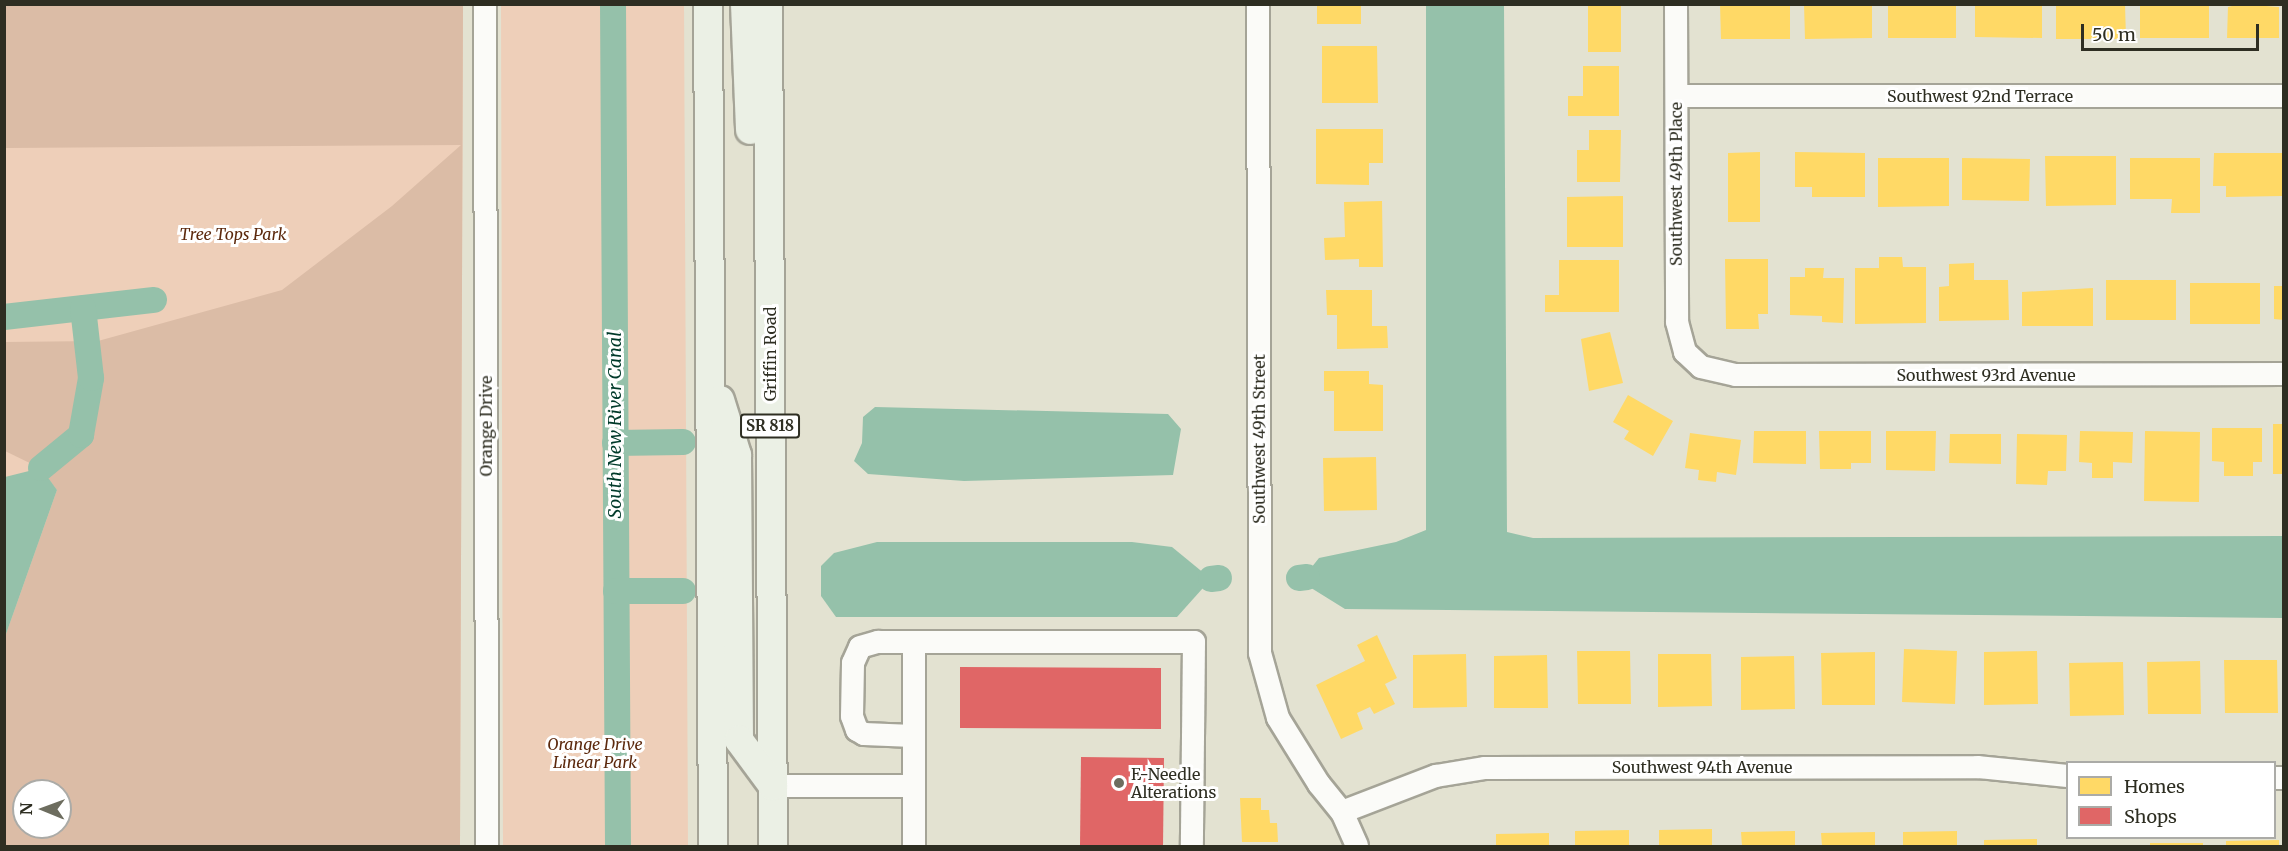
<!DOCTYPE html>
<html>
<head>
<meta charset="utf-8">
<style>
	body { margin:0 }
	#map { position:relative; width:2288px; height:851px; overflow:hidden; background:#e3e2d1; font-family:Merriweather,serif }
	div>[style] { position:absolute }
	.green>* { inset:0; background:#eecfb9 }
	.forest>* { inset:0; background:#dbbca6 }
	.water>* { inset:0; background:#95c1aa }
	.homes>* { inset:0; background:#ffd966 }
	.shops>* { inset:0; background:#e06666 }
	.canal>* { height:26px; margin:-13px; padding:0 13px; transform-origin:13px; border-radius:13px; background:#95c1aa }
	.roads { filter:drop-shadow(2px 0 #a5a497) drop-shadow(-2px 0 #a5a497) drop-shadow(0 2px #a5a497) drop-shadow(0 -2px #a5a497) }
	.minor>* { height:22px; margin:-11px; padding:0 11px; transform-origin:11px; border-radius:11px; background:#fbfbf8 }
	.major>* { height:28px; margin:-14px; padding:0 14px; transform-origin:14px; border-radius:14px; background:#ebf0e5 }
	.dots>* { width:16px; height:16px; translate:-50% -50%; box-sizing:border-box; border:3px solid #fff; border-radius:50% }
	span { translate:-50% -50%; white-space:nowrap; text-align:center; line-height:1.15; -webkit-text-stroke:6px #fff; paint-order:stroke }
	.shield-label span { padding:2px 4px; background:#fff; border:2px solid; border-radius:4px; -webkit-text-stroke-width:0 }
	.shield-label { font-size:15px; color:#2e2e22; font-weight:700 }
	.street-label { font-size:16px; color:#2e2e22 }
	.park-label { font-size:16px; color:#5c290d; font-style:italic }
	.poi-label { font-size:16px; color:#2e2e22 }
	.left { translate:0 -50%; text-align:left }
	.water-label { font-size:18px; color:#003a2a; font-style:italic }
	.frame { position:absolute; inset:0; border:6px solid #2e2e22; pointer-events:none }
	.legend { position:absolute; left:2066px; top:761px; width:210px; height:78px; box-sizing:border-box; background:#fff; border:2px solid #ababa7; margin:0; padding:8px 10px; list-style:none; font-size:18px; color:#2e2e22 }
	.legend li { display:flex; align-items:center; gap:12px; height:30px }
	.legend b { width:30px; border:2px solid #ababa7 }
	.north { position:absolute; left:12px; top:779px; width:60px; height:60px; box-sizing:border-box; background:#fff; border:2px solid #ababa7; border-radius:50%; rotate:271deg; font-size:16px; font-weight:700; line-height:24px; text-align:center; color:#2e2e22 }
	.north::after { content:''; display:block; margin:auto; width:21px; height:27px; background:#6d6d5f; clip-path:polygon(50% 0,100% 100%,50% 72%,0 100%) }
	.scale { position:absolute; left:2081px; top:24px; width:178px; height:27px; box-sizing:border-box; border:3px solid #2e2e22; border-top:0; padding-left:8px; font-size:18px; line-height:21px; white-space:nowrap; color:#2e2e22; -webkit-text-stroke:4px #fff; paint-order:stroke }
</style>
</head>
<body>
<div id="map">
	<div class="green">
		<i style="clip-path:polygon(evenodd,5px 5px,463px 5px,460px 846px,5px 846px,5px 5px,24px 791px,60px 791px,60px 827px,24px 827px,24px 791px)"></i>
		<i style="clip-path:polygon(501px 5px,684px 5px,688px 846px,503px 846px)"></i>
	</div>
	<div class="forest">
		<i style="clip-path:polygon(evenodd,5px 5px,463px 5px,460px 846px,5px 846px,5px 637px,57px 490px,40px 468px,5px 451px,5px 342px,98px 341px,282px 290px,392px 206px,461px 145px,5px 148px,5px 5px,24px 791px,60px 791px,60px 827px,24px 827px,24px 791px)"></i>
	</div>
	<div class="water">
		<i style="clip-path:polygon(1504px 4px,1507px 532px,1533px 538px,2283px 536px,2283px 618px,1345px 609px,1308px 586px,1307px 573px,1319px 558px,1396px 542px,1426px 530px,1426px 5px)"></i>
		<i style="clip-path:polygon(875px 407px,1168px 414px,1181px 429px,1173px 475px,964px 481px,868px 474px,854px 461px,862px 443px,863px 417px)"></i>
		<i style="clip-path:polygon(41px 468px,57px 490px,5px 637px,5px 477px)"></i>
		<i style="clip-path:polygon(877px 542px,1132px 542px,1172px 547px,1211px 579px,1177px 617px,836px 617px,821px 596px,821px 566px,834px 553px)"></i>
	</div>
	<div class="homes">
		<i style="clip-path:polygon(1317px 4px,1361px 4px,1361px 24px,1317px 24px)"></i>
		<i style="clip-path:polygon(1588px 4px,1621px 4px,1621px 52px,1588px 52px)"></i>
		<i style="clip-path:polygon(1720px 4px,1790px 4px,1790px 39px,1721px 39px)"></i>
		<i style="clip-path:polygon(1804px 4px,1872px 4px,1872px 38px,1805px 39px)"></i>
		<i style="clip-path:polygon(1888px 4px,1956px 4px,1956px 38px,1888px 38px)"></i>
		<i style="clip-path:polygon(1975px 4px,2042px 4px,2042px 38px,1975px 37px)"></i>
		<i style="clip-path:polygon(2056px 4px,2125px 4px,2126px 39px,2056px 39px)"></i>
		<i style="clip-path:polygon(2209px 4px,2209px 38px,2140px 38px,2140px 6px)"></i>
		<i style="clip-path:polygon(2240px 4px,2279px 7px,2279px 38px,2227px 38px,2228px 7px)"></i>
		<i style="clip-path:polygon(1322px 46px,1377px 46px,1378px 103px,1322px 103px)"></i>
		<i style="clip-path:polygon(1583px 66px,1619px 66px,1619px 116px,1568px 116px,1568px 96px,1583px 96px)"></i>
		<i style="clip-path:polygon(1316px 129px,1383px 129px,1383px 163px,1369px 163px,1369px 185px,1316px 184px)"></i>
		<i style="clip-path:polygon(1589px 130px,1621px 130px,1620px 182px,1577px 182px,1577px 150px,1589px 150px)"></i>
		<i style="clip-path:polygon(1760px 152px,1760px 222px,1728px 222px,1728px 153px)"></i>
		<i style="clip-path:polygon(1795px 152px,1865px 153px,1865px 197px,1812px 197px,1812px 187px,1795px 187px)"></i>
		<i style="clip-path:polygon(2214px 153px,2282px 153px,2282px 196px,2226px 197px,2226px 186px,2213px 186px)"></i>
		<i style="clip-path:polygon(2045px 156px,2116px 156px,2116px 205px,2046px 206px)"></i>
		<i style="clip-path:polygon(1878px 158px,1949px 158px,1949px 206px,1878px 207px)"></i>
		<i style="clip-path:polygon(1962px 158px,2030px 159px,2029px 201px,1962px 200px)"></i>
		<i style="clip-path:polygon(2130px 158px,2200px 158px,2200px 213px,2171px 213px,2172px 199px,2130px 199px)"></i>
		<i style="clip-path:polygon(1623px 196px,1623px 247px,1567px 247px,1567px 197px)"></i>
		<i style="clip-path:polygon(1382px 201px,1383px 267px,1359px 267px,1359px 259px,1325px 260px,1324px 238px,1345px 237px,1344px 202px)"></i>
		<i style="clip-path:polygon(1879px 257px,1902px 257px,1903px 267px,1926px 267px,1926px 323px,1855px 324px,1855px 268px,1879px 268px)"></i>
		<i style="clip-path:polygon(1725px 259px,1768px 259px,1768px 314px,1758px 314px,1759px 329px,1726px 329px)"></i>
		<i style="clip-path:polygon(1559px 260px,1619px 260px,1619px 312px,1545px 312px,1545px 295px,1559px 295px)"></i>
		<i style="clip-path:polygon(1974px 263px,1974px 280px,2008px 280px,2009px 320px,1939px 321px,1939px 287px,1949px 286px,1949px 264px)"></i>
		<i style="clip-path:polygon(1805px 268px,1824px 268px,1823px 278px,1844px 278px,1843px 323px,1822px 322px,1822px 316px,1790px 315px,1790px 277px,1805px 277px)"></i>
		<i style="clip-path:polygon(2106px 280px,2176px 280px,2176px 320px,2106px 320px)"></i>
		<i style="clip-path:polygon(2190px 283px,2260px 283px,2260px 324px,2190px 324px)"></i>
		<i style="clip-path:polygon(2274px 286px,2284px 286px,2284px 320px,2274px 319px)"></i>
		<i style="clip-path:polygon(2093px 288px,2093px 326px,2022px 326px,2022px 292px)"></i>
		<i style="clip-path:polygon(1326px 290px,1372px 290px,1372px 326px,1387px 326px,1388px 348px,1337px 349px,1337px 315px,1327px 315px)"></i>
		<i style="clip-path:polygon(1610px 332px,1623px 383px,1589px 391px,1581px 339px)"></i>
		<i style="clip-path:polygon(1324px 371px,1369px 371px,1369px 384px,1383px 385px,1383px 431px,1334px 431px,1334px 391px,1324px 391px)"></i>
		<i style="clip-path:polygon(1628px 395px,1673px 421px,1653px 456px,1624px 439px,1629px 431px,1613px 422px)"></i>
		<i style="clip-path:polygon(2273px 424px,2284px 424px,2284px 474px,2273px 474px)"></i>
		<i style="clip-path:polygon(2212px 428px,2262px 428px,2262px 462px,2253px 462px,2253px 476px,2224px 476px,2224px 462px,2212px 461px)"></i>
		<i style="clip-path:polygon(1754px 431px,1806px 431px,1806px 464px,1753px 463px)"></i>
		<i style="clip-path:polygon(1819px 431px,1871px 431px,1871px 463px,1851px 463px,1851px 469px,1820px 469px)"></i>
		<i style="clip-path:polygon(1886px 431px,1936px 431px,1935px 471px,1886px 470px)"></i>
		<i style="clip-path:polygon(2080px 431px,2133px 432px,2132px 463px,2113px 462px,2113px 478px,2092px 478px,2092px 463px,2079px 462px)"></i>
		<i style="clip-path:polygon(2145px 431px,2200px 432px,2199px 502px,2144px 501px)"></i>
		<i style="clip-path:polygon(1690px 433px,1741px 440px,1736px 475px,1717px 472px,1716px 482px,1698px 480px,1699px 470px,1685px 468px)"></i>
		<i style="clip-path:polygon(1950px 434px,2001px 434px,2001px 464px,1949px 463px)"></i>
		<i style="clip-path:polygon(2017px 434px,2067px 435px,2066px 471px,2048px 471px,2047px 485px,2016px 484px)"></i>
		<i style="clip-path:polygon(1376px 457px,1377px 510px,1324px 511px,1323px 458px)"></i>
		<i style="clip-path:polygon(1377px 635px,1397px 678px,1385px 684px,1395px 704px,1374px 714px,1370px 707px,1357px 713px,1363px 729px,1341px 739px,1316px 685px,1365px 661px,1357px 645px)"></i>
		<i style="clip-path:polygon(1904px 649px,1957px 651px,1955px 704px,1902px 702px)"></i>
		<i style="clip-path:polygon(1577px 651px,1630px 651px,1631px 704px,1578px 704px)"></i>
		<i style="clip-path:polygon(2037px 651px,2038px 704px,1984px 705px,1984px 652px)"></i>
		<i style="clip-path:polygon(1875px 652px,1875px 705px,1822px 705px,1821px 653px)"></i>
		<i style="clip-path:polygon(1466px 654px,1467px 707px,1413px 708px,1413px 655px)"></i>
		<i style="clip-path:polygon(1658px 654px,1711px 654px,1712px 706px,1658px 707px)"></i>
		<i style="clip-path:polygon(1547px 655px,1548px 708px,1494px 708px,1494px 656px)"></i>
		<i style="clip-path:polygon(1794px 656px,1795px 709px,1741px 710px,1741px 657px)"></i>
		<i style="clip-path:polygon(2224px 660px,2277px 660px,2278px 713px,2225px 713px)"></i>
		<i style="clip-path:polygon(2200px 661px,2201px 714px,2148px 714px,2147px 662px)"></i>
		<i style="clip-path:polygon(2123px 662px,2124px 715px,2070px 716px,2069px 663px)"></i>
		<i style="clip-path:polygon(1240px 798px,1261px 798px,1261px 810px,1269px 810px,1270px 823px,1277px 823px,1278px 842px,1242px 842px)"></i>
		<i style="clip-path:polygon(1712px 829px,1712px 846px,1659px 846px,1659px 830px)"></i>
		<i style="clip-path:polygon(1629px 830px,1629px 846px,1575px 846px,1575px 831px)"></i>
		<i style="clip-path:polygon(1795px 831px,1795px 846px,1742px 846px,1741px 832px)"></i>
		<i style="clip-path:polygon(1957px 831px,1957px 846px,1903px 846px,1903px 832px)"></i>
		<i style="clip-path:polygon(1875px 832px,1875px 846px,1822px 846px,1821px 833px)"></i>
		<i style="clip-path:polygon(1549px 833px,1549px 846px,1496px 846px,1496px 834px)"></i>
		<i style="clip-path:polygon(2037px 839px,2037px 846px,1984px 846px,1984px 840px)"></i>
		<i style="clip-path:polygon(2279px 840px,2279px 846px,2226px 846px,2226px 841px)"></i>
		<i style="clip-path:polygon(2150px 843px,2203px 843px,2203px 846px,2150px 846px)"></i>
	</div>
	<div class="shops">
		<i style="clip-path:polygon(960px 667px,1161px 668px,1161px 729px,960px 728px)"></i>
		<i style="clip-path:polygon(1081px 757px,1164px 758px,1163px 846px,1080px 846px)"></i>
	</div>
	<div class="canal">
		<i style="left:613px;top:4px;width:842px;rotate:89.66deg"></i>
		<i style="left:4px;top:317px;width:151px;rotate:-6.5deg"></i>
		<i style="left:615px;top:443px;width:68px;rotate:-0.8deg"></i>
		<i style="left:41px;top:468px;width:52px;rotate:-39.5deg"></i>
		<i style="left:81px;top:435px;width:58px;rotate:-80deg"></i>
		<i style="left:91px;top:378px;width:70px;rotate:-96.5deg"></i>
		<i style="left:1299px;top:578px;width:8px;rotate:-7deg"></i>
		<i style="left:1211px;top:579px;width:8px;rotate:-7deg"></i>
		<i style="left:616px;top:591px;width:67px"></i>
	</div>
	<div class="roads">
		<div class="minor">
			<i style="left:485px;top:4px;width:842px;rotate:89.86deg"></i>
			<i style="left:1258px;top:4px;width:649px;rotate:89.82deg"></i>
			<i style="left:1260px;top:653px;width:67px;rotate:74.5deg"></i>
			<i style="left:1278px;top:718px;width:78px;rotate:58.2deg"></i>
			<i style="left:1319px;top:784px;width:36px;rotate:51deg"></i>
			<i style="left:1342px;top:812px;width:37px;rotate:66deg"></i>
			<i style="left:1676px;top:4px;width:318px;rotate:89.8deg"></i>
			<i style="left:1677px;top:322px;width:31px;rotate:75deg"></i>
			<i style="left:1685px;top:352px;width:22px;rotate:43deg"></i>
			<i style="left:1701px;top:367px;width:36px;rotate:13deg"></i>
			<i style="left:1736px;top:375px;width:548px;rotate:-0.1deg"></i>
			<i style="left:1677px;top:96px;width:607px"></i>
			<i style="left:913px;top:736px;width:49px;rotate:-177.7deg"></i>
			<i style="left:864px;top:734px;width:8px;rotate:-150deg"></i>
			<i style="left:857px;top:730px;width:15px;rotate:-110deg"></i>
			<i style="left:852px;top:716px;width:53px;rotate:-88.9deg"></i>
			<i style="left:853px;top:663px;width:17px;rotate:-66deg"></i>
			<i style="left:860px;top:647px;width:19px;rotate:-16deg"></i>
			<i style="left:878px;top:642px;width:36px"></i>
			<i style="left:2274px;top:778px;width:10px"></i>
			<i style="left:773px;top:786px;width:141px"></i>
			<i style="left:914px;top:786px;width:60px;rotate:90deg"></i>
			<i style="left:914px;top:786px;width:144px;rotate:-90deg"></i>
			<i style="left:914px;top:642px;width:280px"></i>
			<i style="left:1194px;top:642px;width:204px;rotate:90.6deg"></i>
			<i style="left:1342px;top:812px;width:101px;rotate:-21deg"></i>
			<i style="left:1436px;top:776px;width:50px;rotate:-9.3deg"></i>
			<i style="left:1485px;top:768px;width:493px;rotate:-0.1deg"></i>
			<i style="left:1978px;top:767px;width:90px;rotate:5.7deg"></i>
		</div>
		<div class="major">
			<i style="left:708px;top:4px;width:842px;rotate:89.66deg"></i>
			<i style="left:745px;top:4px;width:126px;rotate:87.7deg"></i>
			<i style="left:768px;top:4px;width:842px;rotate:89.66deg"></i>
			<i style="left:720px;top:400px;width:58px;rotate:72.8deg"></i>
			<i style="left:737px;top:455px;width:285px;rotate:89.6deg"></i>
			<i style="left:739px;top:740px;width:57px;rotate:53.5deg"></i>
		</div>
	</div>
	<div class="dots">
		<i style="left:1119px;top:783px;background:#6d6d5f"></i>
	</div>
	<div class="shield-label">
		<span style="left:770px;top:426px">SR 818</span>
	</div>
	<div class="street-label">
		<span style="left:1980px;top:96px">Southwest 92nd Terrace</span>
		<span style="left:1676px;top:184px;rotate:-90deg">Southwest 49th Place</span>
		<span style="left:770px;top:354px;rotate:-90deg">Griffin Road</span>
		<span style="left:1986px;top:375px">Southwest 93rd Avenue</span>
		<span style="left:486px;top:426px;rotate:-90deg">Orange Drive</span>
		<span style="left:1259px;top:439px;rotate:-90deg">Southwest 49th Street</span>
		<span style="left:1702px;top:767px">Southwest 94th Avenue</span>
	</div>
	<div class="park-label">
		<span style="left:233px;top:234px">Tree Tops Park</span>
		<span style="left:595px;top:753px">Orange Drive<br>Linear Park</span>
	</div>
	<div class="poi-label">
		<span class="left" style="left:1131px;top:783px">E-Needle<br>Alterations</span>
	</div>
	<div class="water-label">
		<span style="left:615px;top:425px;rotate:-90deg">South New River Canal</span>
	</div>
	<div class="frame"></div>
	<ul class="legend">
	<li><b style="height:16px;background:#ffd966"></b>Homes</li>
	<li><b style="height:16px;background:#e06666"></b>Shops</li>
	</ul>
	<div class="north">N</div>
	<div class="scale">50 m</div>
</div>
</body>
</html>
